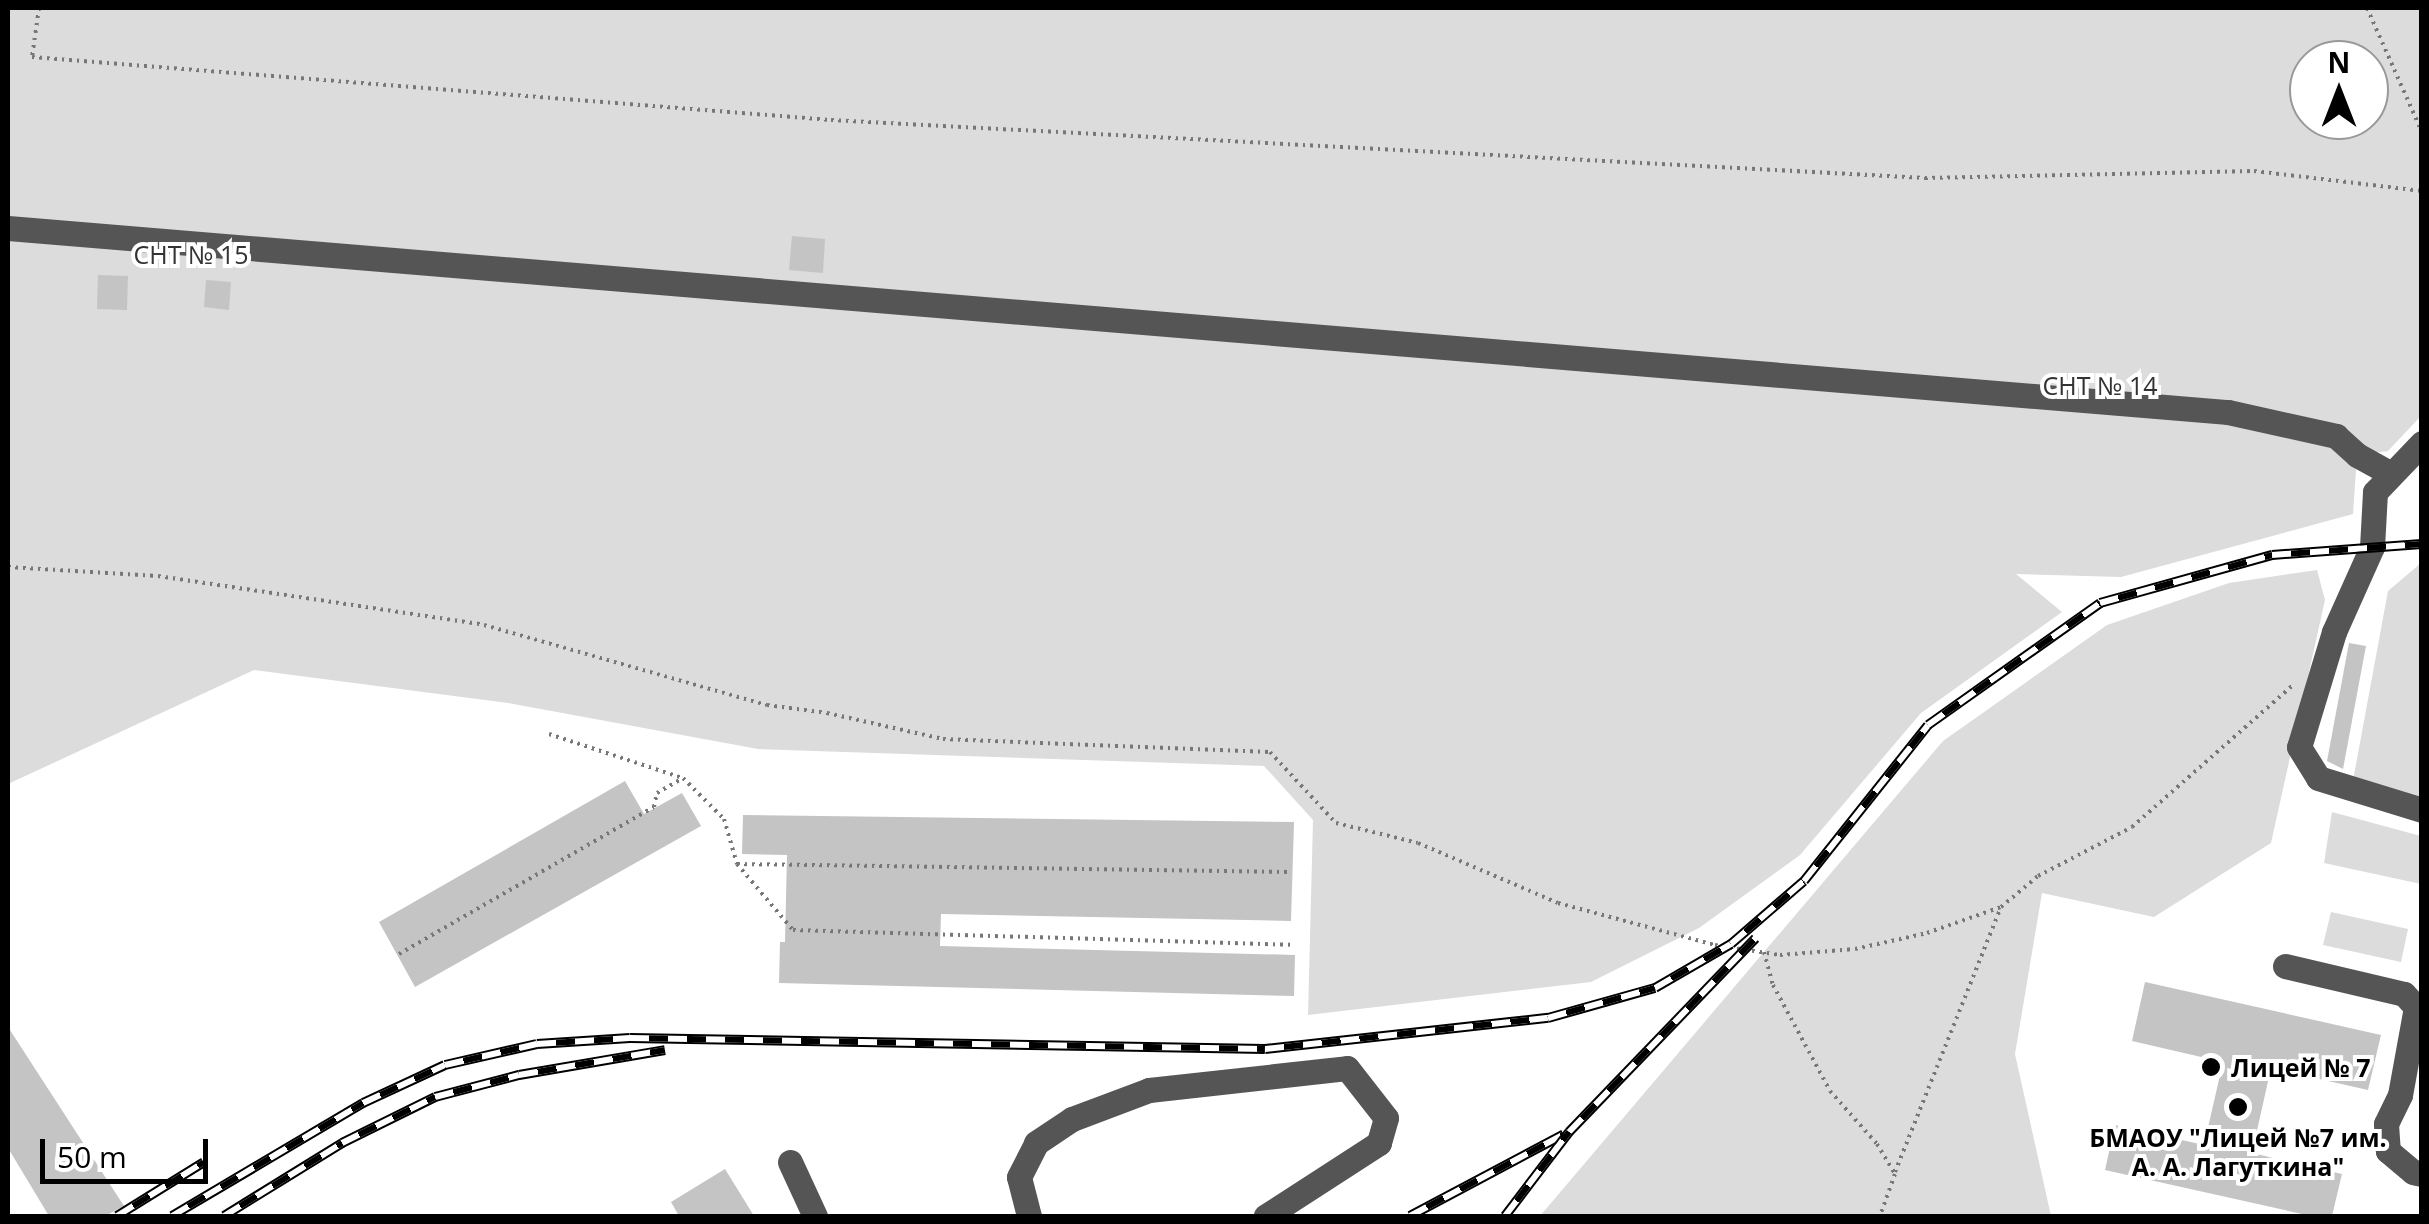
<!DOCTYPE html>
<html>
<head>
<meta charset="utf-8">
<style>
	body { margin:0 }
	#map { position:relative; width:2429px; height:1224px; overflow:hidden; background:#fff; font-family:"Open Sans",sans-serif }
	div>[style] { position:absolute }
	.green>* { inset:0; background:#dcdcdc }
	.building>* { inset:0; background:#c4c4c4 }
	.path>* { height:4px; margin-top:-2px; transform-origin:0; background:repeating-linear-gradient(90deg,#777 0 2.5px,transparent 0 7.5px) }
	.minor>* { height:25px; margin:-12.5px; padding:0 12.5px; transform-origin:12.5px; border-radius:12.5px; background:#555 }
	.rail>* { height:10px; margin-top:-5px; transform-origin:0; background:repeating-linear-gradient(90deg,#fff 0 19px,#000 0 38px); box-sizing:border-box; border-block:2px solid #000 }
	.dots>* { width:28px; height:28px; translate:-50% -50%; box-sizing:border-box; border:5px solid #fff; border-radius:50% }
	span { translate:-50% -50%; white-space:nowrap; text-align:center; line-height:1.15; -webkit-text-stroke:8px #fff; paint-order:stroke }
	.park-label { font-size:25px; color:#333 }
	.poi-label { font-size:25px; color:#000; font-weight:700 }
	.left { translate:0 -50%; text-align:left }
	.frame { position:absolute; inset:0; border:10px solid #000; pointer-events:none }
	.north { position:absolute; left:2289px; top:40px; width:100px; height:100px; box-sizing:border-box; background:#fff; border:2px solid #999; border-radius:50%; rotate:0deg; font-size:28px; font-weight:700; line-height:40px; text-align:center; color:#000 }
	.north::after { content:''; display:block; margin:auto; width:35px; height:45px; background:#000; clip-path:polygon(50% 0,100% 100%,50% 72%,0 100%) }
	.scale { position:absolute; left:40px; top:1139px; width:168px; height:45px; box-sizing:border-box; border:5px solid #000; border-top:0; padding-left:12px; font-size:30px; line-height:35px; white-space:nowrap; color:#000; -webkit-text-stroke:8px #fff; paint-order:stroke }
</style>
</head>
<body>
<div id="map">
	<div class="green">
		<i style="clip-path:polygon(evenodd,8px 8px,2421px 8px,2421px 416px,2388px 451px,2357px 455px,2353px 514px,2121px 577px,2016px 574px,2062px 612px,1921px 713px,1800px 855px,1699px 928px,1591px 982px,1308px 1015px,1313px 820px,1264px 766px,758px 749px,508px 703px,254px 670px,8px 784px,8px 8px,2309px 60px,2369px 60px,2369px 120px,2309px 120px,2309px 60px)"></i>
		<i style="clip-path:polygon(2421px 563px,2421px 804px,2352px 786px,2388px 591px)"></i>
		<i style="clip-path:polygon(2317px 570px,2325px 600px,2271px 843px,2154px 917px,2042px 893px,2015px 1054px,2051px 1216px,1540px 1216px,1943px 741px,2107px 625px,2229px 583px)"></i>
		<i style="clip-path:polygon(2332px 812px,2421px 836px,2421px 884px,2324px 863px)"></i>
		<i style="clip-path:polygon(2331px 912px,2408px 929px,2401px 962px,2323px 945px)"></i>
	</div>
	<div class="building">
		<i style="clip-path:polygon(792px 236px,825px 239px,823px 273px,789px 270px)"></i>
		<i style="clip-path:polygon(98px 275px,128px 276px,127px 310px,97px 309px)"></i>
		<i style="clip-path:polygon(206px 280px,231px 282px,229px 310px,204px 307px)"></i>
		<i style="clip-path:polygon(2349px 643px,2366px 646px,2343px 769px,2327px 761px)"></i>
		<i style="clip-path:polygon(625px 781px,644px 814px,682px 793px,701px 826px,415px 987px,379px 922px)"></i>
		<i style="clip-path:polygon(743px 815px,1294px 822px,1291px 921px,941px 914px,940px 946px,1295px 955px,1294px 996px,779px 983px,780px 942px,785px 942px,787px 855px,742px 854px)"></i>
		<i style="clip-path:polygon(2145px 982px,2381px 1035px,2368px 1090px,2271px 1068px,2252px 1153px,2342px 1174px,2332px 1216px,2311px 1216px,2105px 1170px,2115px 1125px,2204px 1145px,2223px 1062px,2132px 1041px)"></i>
		<i style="clip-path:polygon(8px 1027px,124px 1206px,105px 1216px,49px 1216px,8px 1148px)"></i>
		<i style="clip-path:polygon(725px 1169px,754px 1216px,679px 1216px,671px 1202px)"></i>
	</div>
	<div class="path">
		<i style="left:39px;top:8px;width:49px;rotate:98.1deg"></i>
		<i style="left:32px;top:57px;width:801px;rotate:4.51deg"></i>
		<i style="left:831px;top:120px;width:1096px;rotate:3.03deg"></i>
		<i style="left:1925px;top:178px;width:329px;rotate:-1.2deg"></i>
		<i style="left:2254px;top:171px;width:169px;rotate:6.8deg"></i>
		<i style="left:2367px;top:8px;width:136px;rotate:66.1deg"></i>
		<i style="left:8px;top:567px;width:150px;rotate:3.4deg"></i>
		<i style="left:158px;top:576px;width:330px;rotate:8.5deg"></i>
		<i style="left:484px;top:625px;width:294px;rotate:15.8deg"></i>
		<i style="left:767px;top:705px;width:61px;rotate:7.6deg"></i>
		<i style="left:827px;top:713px;width:119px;rotate:12.6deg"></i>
		<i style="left:943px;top:739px;width:327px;rotate:2.3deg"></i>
		<i style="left:1270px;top:752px;width:97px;rotate:47.1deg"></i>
		<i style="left:1336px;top:823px;width:84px;rotate:13.7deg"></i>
		<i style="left:1418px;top:843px;width:152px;rotate:23.2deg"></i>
		<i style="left:1558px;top:903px;width:163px;rotate:15deg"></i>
		<i style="left:1715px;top:945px;width:66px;rotate:8.7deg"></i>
		<i style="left:1780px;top:955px;width:75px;rotate:-4.6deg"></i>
		<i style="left:1855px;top:949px;width:74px;rotate:-12.5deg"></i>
		<i style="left:1927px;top:933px;width:78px;rotate:-19.4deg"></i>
		<i style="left:2001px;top:907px;width:48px;rotate:-40deg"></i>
		<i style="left:2038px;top:876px;width:106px;rotate:-27.5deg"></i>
		<i style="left:2132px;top:827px;width:215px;rotate:-41.4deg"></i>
		<i style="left:549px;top:734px;width:141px;rotate:18.2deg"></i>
		<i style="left:683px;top:778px;width:58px;rotate:45deg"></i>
		<i style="left:724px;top:819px;width:47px;rotate:73.9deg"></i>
		<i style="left:737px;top:864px;width:87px;rotate:49.7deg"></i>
		<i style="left:793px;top:930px;width:499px;rotate:1.7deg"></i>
		<i style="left:737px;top:864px;width:555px;rotate:0.83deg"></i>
		<i style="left:1764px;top:952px;width:34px;rotate:75deg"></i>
		<i style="left:1773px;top:985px;width:120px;rotate:61.7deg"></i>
		<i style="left:1830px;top:1091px;width:71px;rotate:48.4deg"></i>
		<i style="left:1877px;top:1144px;width:35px;rotate:59deg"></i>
		<i style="left:1895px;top:1174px;width:45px;rotate:109.7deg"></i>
		<i style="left:399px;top:954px;width:294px;rotate:-30deg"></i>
		<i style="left:654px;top:807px;width:14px;rotate:-78deg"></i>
		<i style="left:657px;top:793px;width:30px;rotate:-30deg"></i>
		<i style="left:1895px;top:1172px;width:285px;rotate:-68.2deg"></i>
	</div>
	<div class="minor">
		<i style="left:8px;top:228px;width:2228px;rotate:4.74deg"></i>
		<i style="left:2228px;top:412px;width:111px;rotate:12.5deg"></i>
		<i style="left:2336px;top:436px;width:28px;rotate:42deg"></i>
		<i style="left:2357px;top:455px;width:39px;rotate:29deg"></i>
		<i style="left:2422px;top:443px;width:68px;rotate:133.8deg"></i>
		<i style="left:2375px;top:492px;width:55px;rotate:93.1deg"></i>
		<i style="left:2372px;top:547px;width:93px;rotate:114.1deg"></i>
		<i style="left:2334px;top:632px;width:120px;rotate:106.9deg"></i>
		<i style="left:2299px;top:747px;width:36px;rotate:58deg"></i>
		<i style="left:2318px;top:778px;width:109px;rotate:17.1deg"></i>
		<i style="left:2285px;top:966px;width:122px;rotate:13.2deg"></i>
		<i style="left:2404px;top:994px;width:18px;rotate:47deg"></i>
		<i style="left:2416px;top:1007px;width:89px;rotate:100.3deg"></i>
		<i style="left:2400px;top:1095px;width:32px;rotate:116deg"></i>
		<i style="left:2386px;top:1124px;width:27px;rotate:86deg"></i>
		<i style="left:2388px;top:1151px;width:33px;rotate:40deg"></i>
		<i style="left:2413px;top:1172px;width:9px;rotate:13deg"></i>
		<i style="left:790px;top:1162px;width:60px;rotate:65.2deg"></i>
		<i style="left:1029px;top:1216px;width:40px;rotate:-104.4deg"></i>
		<i style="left:1019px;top:1177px;width:38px;rotate:-63deg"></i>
		<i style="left:1036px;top:1143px;width:43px;rotate:-33.7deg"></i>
		<i style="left:1072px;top:1119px;width:82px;rotate:-20.6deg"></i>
		<i style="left:1149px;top:1090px;width:199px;rotate:-6.3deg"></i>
		<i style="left:1347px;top:1068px;width:63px;rotate:52deg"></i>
		<i style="left:1386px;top:1118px;width:26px;rotate:106deg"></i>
		<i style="left:1379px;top:1143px;width:135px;rotate:147.1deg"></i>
	</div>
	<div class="rail">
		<i style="left:117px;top:1216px;width:102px;rotate:-31.8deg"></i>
		<i style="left:172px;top:1216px;width:222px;rotate:-30.6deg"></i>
		<i style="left:363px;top:1103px;width:90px;rotate:-24.9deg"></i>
		<i style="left:445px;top:1065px;width:94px;rotate:-12.9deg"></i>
		<i style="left:537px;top:1044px;width:93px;rotate:-3.7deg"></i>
		<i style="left:630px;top:1038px;width:635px;rotate:0.99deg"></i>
		<i style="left:1265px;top:1049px;width:285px;rotate:-6.3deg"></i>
		<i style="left:1548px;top:1018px;width:111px;rotate:-15.7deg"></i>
		<i style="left:1655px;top:988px;width:88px;rotate:-30.1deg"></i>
		<i style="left:1731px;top:944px;width:96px;rotate:-40.8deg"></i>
		<i style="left:1804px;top:881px;width:199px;rotate:-51.5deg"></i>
		<i style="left:1928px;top:725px;width:211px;rotate:-35.3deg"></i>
		<i style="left:2100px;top:603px;width:179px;rotate:-15.6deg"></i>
		<i style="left:2272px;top:555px;width:150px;rotate:-4.2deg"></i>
		<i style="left:224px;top:1216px;width:139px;rotate:-31.7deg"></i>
		<i style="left:342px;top:1143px;width:104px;rotate:-26.3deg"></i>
		<i style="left:435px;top:1097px;width:87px;rotate:-14.7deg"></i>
		<i style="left:519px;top:1075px;width:148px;rotate:-9.7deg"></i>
		<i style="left:1410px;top:1216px;width:174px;rotate:-28deg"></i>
		<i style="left:1505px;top:1216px;width:106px;rotate:-52.7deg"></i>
		<i style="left:1569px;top:1132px;width:269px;rotate:-46.1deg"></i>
	</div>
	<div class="dots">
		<i style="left:2211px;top:1067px;background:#000"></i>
		<i style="left:2238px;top:1107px;background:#000"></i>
	</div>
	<div class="park-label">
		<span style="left:191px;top:254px">СНТ № 15</span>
		<span style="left:2100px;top:385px">СНТ № 14</span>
	</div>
	<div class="poi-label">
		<span class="left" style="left:2231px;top:1067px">Лицей № 7</span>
		<span style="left:2238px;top:1152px">БМАОУ "Лицей №7 им.<br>А. А. Лагуткина"</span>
	</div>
	<div class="frame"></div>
	<div class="north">N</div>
	<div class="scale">50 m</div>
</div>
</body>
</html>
